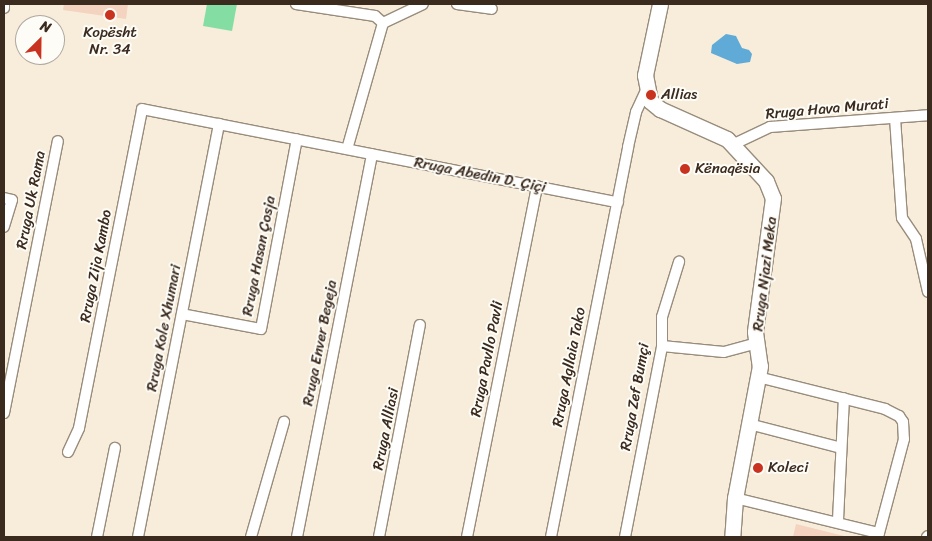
<!DOCTYPE html>
<html>
<head>
<meta charset="utf-8">
<style>
	body { margin:0 }
	#map { position:relative; width:932px; height:541px; overflow:hidden; background:#f7edda; font-family:Sriracha,sans-serif }
	div>[style] { position:absolute }
	.built>* { inset:0; background:#f4d3c0 }
	.green>* { inset:0; background:#84dea3 }
	.water>* { inset:0; background:#60aad8 }
	.roads { filter:drop-shadow(1px 0 #998c7c) drop-shadow(-1px 0 #998c7c) drop-shadow(0 1px #998c7c) drop-shadow(0 -1px #998c7c) }
	.street>* { height:10px; margin:-5px; padding:0 5px; transform-origin:5px; border-radius:5px; background:#fff }
	.secondary>* { height:15px; margin:-7.5px; padding:0 7.5px; transform-origin:7.5px; border-radius:7.5px; background:#fff }
	.dots>* { width:14px; height:14px; translate:-50% -50%; box-sizing:border-box; border:2px solid #fdfcf7; border-radius:50% }
	span { translate:-50% -50%; white-space:nowrap; text-align:center; line-height:1.15; -webkit-text-stroke:4px #fdfcf7; paint-order:stroke }
	.poi-label { font-size:15px; color:#3b2a1e }
	.left { translate:0 -50%; text-align:left }
	.street-label { font-size:15px; color:#3b2a1e }
	.frame { position:absolute; inset:0; border:5px solid #3b2a1e; pointer-events:none }
	.north { position:absolute; left:15px; top:15px; width:50px; height:50px; box-sizing:border-box; background:#fdfcf7; border:1px solid #afa8a0; border-radius:50%; rotate:23deg; font-size:14px; font-weight:700; line-height:20px; text-align:center; color:#3b2a1e }
	.north::after { content:''; display:block; margin:auto; width:18px; height:22px; background:#c8321e; clip-path:polygon(50% 0,100% 100%,50% 72%,0 100%) }
</style>
</head>
<body>
<div id="map">
	<div class="built">
		<i style="clip-path:polygon(64px 4px,128px 4px,126px 19px,63px 10px)"></i>
		<i style="clip-path:polygon(796px 524px,844px 536px,844px 537px,793px 537px)"></i>
	</div>
	<div class="green">
		<i style="clip-path:polygon(207px 4px,237px 4px,232px 31px,203px 26px)"></i>
	</div>
	<div class="water">
		<i style="clip-path:polygon(726px 34px,736px 36px,742px 48px,749px 50px,752px 54px,750px 62px,737px 64px,711px 53px,712px 45px)"></i>
	</div>
	<div class="roads">
		<div class="street">
			<i style="left:296px;top:4px;width:80px;rotate:8.6deg"></i>
			<i style="left:375px;top:16px;width:11px;rotate:41deg"></i>
			<i style="left:383px;top:23px;width:131px;rotate:105.9deg"></i>
			<i style="left:457px;top:4px;width:35px;rotate:8deg"></i>
			<i style="left:4px;top:8px;width:4px;rotate:-90deg"></i>
			<i style="left:383px;top:23px;width:44px;rotate:-25.4deg"></i>
			<i style="left:895px;top:118px;width:100px;rotate:86deg"></i>
			<i style="left:902px;top:218px;width:25px;rotate:56deg"></i>
			<i style="left:916px;top:239px;width:54px;rotate:77.2deg"></i>
			<i style="left:732px;top:145px;width:42px;rotate:-25.3deg"></i>
			<i style="left:770px;top:127px;width:158px;rotate:-4.3deg"></i>
			<i style="left:4px;top:198px;width:8px;rotate:14deg"></i>
			<i style="left:12px;top:200px;width:28px;rotate:107deg"></i>
			<i style="left:182px;top:314px;width:80px;rotate:10.8deg"></i>
			<i style="left:261px;top:329px;width:193px;rotate:-79.3deg"></i>
			<i style="left:662px;top:346px;width:62px;rotate:5.5deg"></i>
			<i style="left:724px;top:352px;width:34px;rotate:-15deg"></i>
			<i style="left:758px;top:377px;width:131px;rotate:14.1deg"></i>
			<i style="left:885px;top:409px;width:16px;rotate:27deg"></i>
			<i style="left:899px;top:416px;width:7px;rotate:56deg"></i>
			<i style="left:903px;top:422px;width:17px;rotate:87deg"></i>
			<i style="left:904px;top:439px;width:101px;rotate:104.9deg"></i>
			<i style="left:4px;top:413px;width:277px;rotate:-78.8deg"></i>
			<i style="left:749px;top:424px;width:95px;rotate:14.6deg"></i>
			<i style="left:68px;top:452px;width:26px;rotate:-65deg"></i>
			<i style="left:79px;top:428px;width:325px;rotate:-78.8deg"></i>
			<i style="left:142px;top:109px;width:485px;rotate:11.1deg"></i>
			<i style="left:735px;top:498px;width:148px;rotate:13.7deg"></i>
			<i style="left:838px;top:520px;width:122px;rotate:-87.2deg"></i>
			<i style="left:97px;top:537px;width:91px;rotate:-78.6deg"></i>
			<i style="left:138px;top:537px;width:421px;rotate:-78.9deg"></i>
			<i style="left:251px;top:537px;width:120px;rotate:-74deg"></i>
			<i style="left:297px;top:537px;width:390px;rotate:-78.9deg"></i>
			<i style="left:379px;top:537px;width:216px;rotate:-79.1deg"></i>
			<i style="left:467px;top:537px;width:358px;rotate:-78.7deg"></i>
			<i style="left:551px;top:537px;width:398px;rotate:-78.8deg"></i>
			<i style="left:628px;top:147px;width:36px;rotate:-77deg"></i>
			<i style="left:636px;top:112px;width:23px;rotate:-65deg"></i>
			<i style="left:625px;top:537px;width:195px;rotate:-79deg"></i>
			<i style="left:662px;top:346px;width:29px;rotate:-90deg"></i>
			<i style="left:662px;top:317px;width:58px;rotate:-72.8deg"></i>
			<i style="left:927px;top:537px;width:1px;rotate:-45deg"></i>
		</div>
		<div class="secondary">
			<i style="left:660px;top:4px;width:73px;rotate:101.9deg"></i>
			<i style="left:645px;top:75px;width:26px;rotate:79deg"></i>
			<i style="left:650px;top:101px;width:13px;rotate:39deg"></i>
			<i style="left:660px;top:109px;width:73px;rotate:24.1deg"></i>
			<i style="left:727px;top:139px;width:57px;rotate:47.1deg"></i>
			<i style="left:766px;top:181px;width:18px;rotate:68deg"></i>
			<i style="left:773px;top:198px;width:135px;rotate:97.7deg"></i>
			<i style="left:755px;top:332px;width:34px;rotate:82deg"></i>
			<i style="left:760px;top:366px;width:134px;rotate:100.7deg"></i>
			<i style="left:735px;top:498px;width:39px;rotate:94deg"></i>
		</div>
	</div>
	<div class="dots">
		<i style="left:110px;top:15px;background:#c8321e"></i>
		<i style="left:651px;top:95px;background:#c8321e"></i>
		<i style="left:685px;top:169px;background:#c8321e"></i>
		<i style="left:758px;top:468px;background:#c8321e"></i>
	</div>
	<div class="poi-label">
		<span style="left:110px;top:41px">Kopësht<br>Nr. 34</span>
		<span class="left" style="left:661px;top:95px">Allias</span>
		<span class="left" style="left:695px;top:169px">Kënaqësia</span>
		<span class="left" style="left:768px;top:468px">Koleci</span>
	</div>
	<div class="street-label">
		<span style="left:827px;top:109px;rotate:-5deg">Rruga Hava Murati</span>
		<span style="left:480px;top:175px;rotate:11deg">Rruga Abedin D. Çiçi</span>
		<span style="left:31px;top:200px;rotate:-79deg">Rruga Uk Rama</span>
		<span style="left:259px;top:256px;rotate:-79deg">Rruga Hasan Çosja</span>
		<span style="left:96px;top:266px;rotate:-79deg">Rruga Zija Kambo</span>
		<span style="left:765px;top:274px;rotate:-83deg">Rruga Njazi Meka</span>
		<span style="left:164px;top:328px;rotate:-79deg">Rruga Kole Xhumari</span>
		<span style="left:320px;top:343px;rotate:-79deg">Rruga Enver Begeja</span>
		<span style="left:487px;top:359px;rotate:-79deg">Rruga Pavllo Pavli</span>
		<span style="left:569px;top:367px;rotate:-79deg">Rruga Agllaia Tako</span>
		<span style="left:635px;top:397px;rotate:-80deg">Rruga Zef Bumçi</span>
		<span style="left:386px;top:429px;rotate:-79deg">Rruga Alliasi</span>
	</div>
	<div class="frame"></div>
	<div class="north">N</div>
</div>
</body>
</html>
